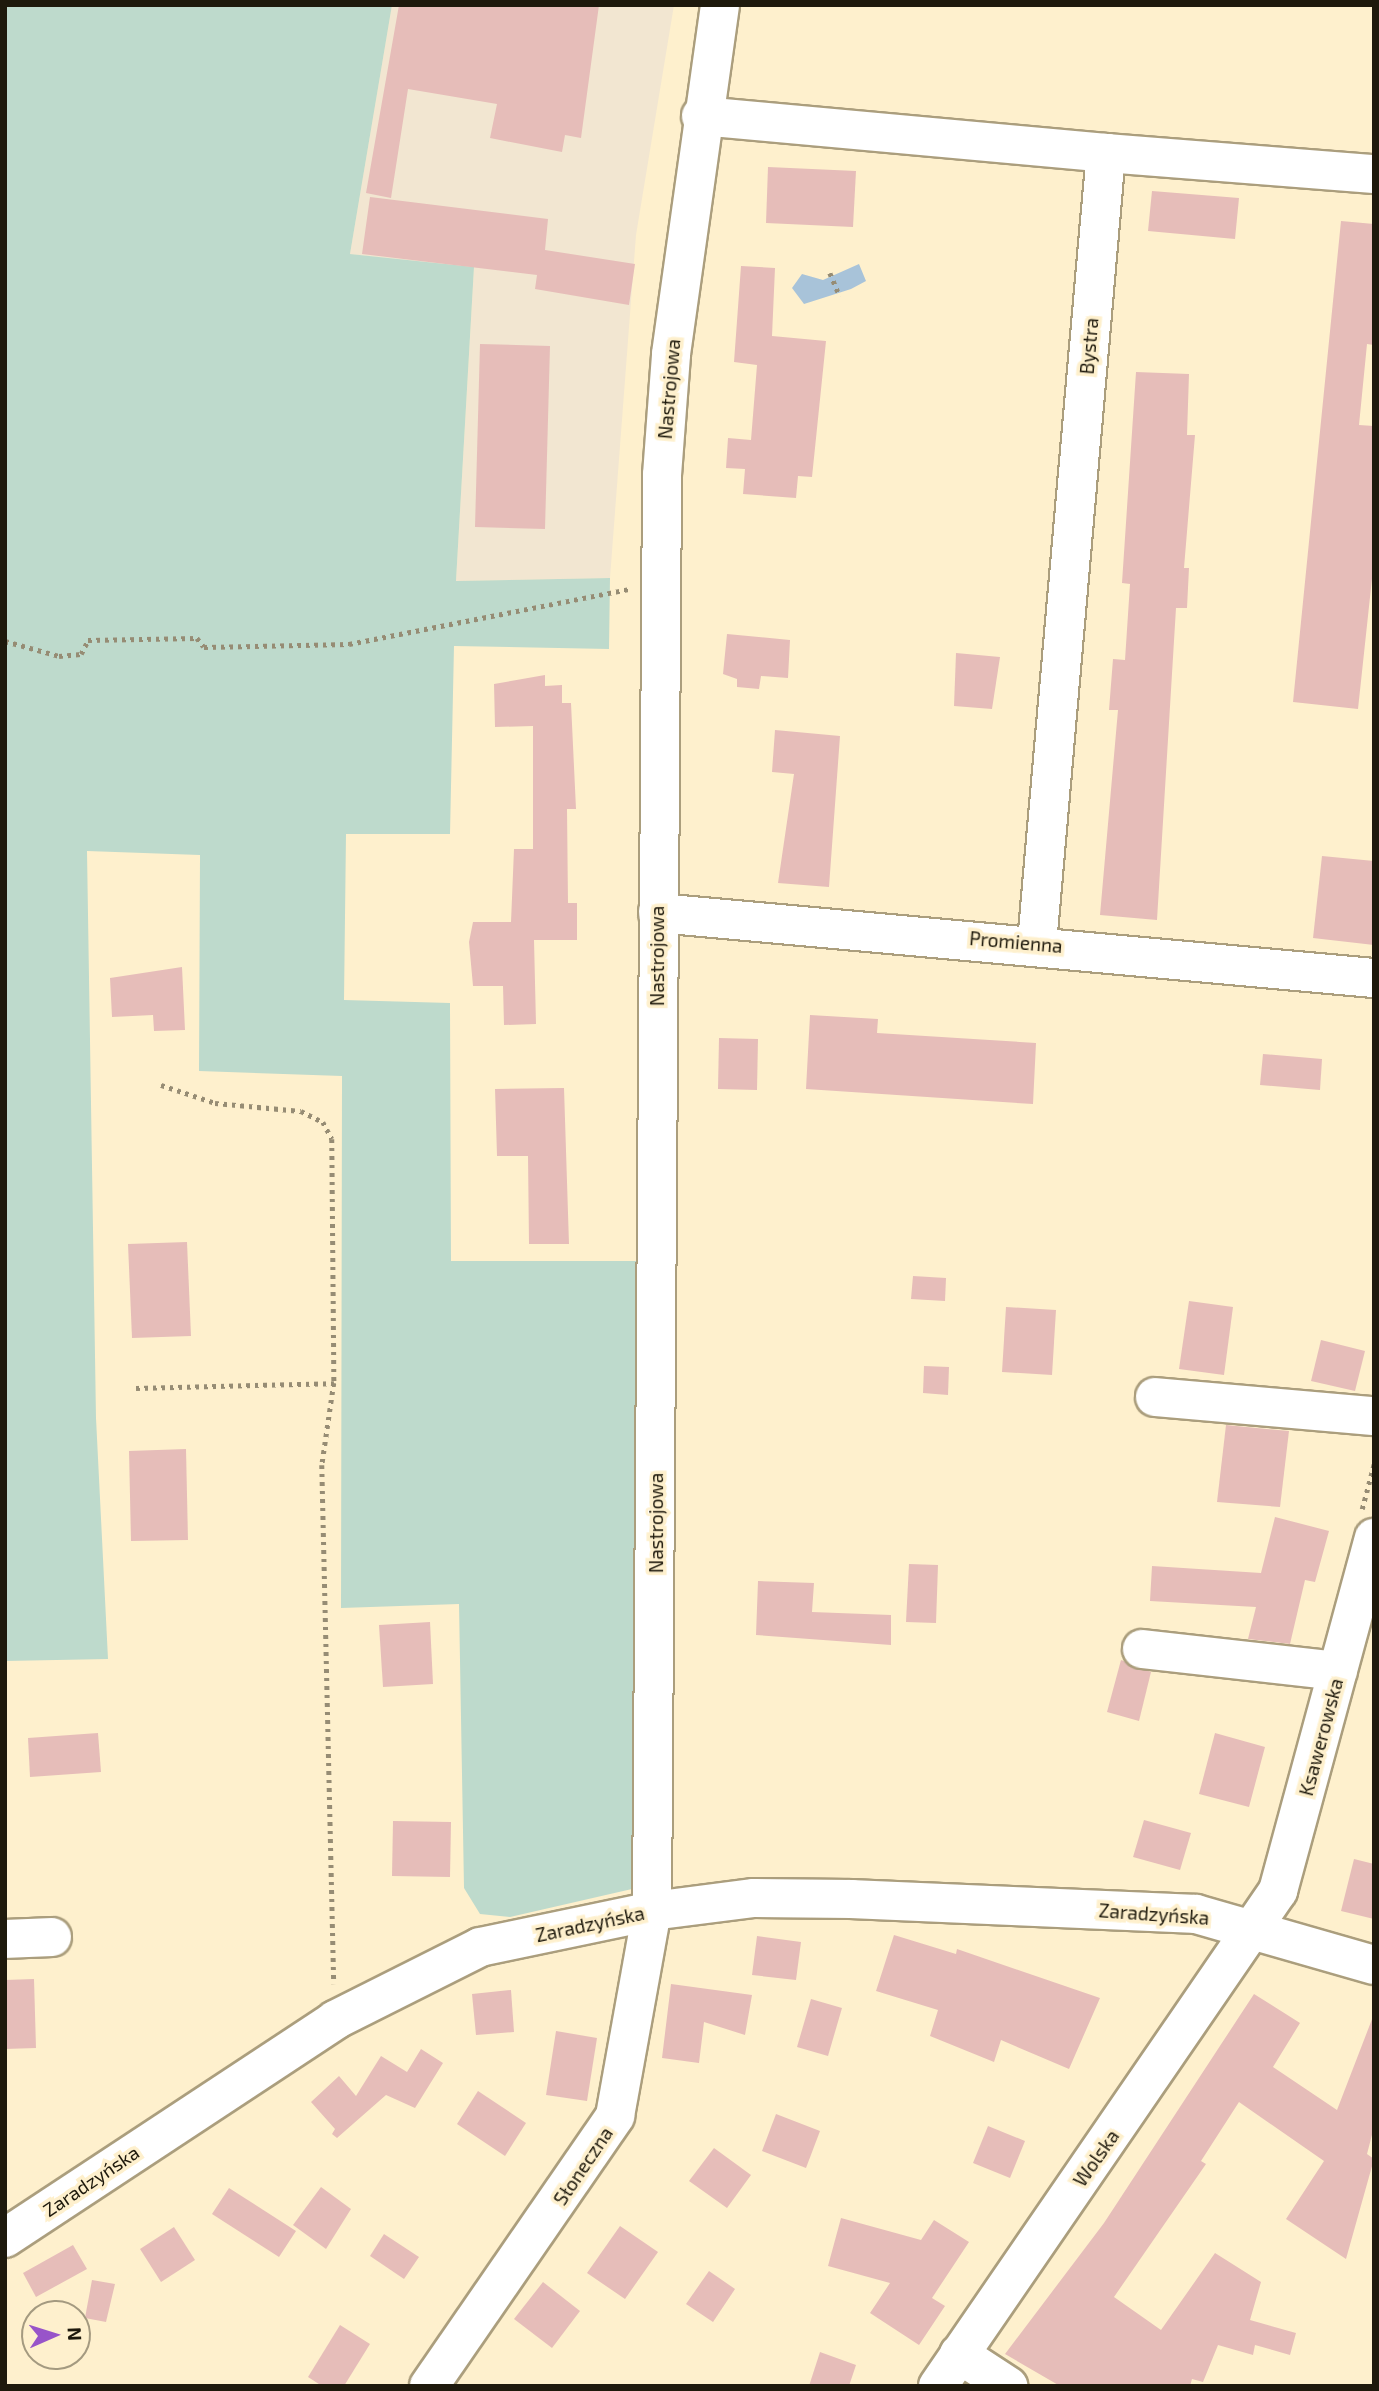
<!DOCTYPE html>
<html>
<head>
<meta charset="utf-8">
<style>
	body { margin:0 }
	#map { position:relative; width:1379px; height:2391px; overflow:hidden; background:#fef0cd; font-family:"Exo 2",sans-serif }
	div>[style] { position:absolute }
	.industrial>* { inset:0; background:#f2e6d1 }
	.green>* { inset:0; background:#bedacc }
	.water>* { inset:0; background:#a8c3d9 }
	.building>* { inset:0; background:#e6bdb9 }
	.path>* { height:4.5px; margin-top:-2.25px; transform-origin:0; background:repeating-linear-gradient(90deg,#968c74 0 3.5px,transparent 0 8.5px) }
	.roads { filter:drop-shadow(2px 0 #ab9e7d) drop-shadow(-2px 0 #ab9e7d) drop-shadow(0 2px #ab9e7d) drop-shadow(0 -2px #ab9e7d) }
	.minor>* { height:38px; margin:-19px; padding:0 19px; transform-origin:19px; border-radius:19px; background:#fff }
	span { translate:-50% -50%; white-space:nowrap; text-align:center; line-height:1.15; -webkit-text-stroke:7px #fef0cd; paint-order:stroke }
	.street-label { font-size:19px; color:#1e190c }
	.frame { position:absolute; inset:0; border:7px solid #1e190c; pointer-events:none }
	.north { position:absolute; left:21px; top:2300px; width:70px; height:70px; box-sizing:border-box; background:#fef0cd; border:2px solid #a49a80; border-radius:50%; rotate:87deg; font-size:19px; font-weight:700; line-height:28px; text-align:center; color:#1e190c }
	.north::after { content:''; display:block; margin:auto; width:24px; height:32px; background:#9854c9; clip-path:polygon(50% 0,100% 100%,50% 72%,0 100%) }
</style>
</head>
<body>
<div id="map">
	<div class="industrial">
		<i style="clip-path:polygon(392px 5px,674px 5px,636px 235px,610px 578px,456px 581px,474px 268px,350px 254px)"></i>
	</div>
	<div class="green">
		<i style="clip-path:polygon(5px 5px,392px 5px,350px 254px,474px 267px,456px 581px,610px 578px,609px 649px,454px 646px,450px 834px,346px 834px,344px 1000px,450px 1003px,451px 1261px,642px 1261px,645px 1886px,510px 1917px,480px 1914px,464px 1888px,459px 1604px,341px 1608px,342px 1076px,199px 1071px,200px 855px,87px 851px,96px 1418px,108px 1659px,5px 1661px)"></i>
	</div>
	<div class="water">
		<i style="clip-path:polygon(859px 264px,866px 281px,851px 289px,804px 304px,792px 288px,802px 274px,823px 280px)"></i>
	</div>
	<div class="building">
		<i style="clip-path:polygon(399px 5px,599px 5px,581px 138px,565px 135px,562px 152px,490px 138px,497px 104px,408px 89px,391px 198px,366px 193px)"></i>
		<i style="clip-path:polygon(768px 167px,856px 171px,853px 227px,766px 223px)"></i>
		<i style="clip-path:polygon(1152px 191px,1239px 198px,1235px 239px,1148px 231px)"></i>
		<i style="clip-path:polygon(370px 197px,548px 219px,545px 250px,635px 264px,629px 305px,535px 289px,537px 275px,362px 254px)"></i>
		<i style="clip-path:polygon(1341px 221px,1374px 224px,1374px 345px,1367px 344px,1359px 425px,1374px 426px,1374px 560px,1358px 709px,1293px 702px)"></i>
		<i style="clip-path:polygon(741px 266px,775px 268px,772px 336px,826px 341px,812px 477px,798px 476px,796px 498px,743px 494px,745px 469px,726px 468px,728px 438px,751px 440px,757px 365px,734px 362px)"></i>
		<i style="clip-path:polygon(480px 344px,550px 346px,545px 529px,475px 527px)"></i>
		<i style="clip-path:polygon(1136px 372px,1189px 374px,1187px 435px,1195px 435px,1184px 568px,1189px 568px,1187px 608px,1176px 608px,1157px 920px,1100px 915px,1118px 710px,1109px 710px,1113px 659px,1125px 660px,1130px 584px,1122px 583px)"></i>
		<i style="clip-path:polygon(727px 634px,790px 640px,788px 678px,761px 676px,759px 689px,737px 687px,737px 679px,723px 674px)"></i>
		<i style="clip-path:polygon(956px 653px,1000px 657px,992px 709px,954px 706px)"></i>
		<i style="clip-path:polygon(545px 675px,545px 686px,562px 685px,562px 703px,571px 703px,576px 809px,567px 809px,568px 903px,577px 903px,577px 940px,534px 940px,536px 1024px,504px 1025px,503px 986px,473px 986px,469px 942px,473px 922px,511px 922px,514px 849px,533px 849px,533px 726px,495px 727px,494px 684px)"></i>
		<i style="clip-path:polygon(775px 730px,840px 736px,829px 887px,778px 883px,794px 774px,772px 772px)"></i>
		<i style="clip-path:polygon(1322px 856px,1374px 861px,1374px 945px,1313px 938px)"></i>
		<i style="clip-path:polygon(182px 967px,185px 1030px,154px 1031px,153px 1015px,112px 1017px,110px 978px)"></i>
		<i style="clip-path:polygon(810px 1015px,878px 1019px,877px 1033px,1036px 1043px,1033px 1104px,806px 1089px)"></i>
		<i style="clip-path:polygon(719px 1038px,758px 1039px,757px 1090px,718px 1089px)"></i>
		<i style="clip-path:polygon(1263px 1054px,1322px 1059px,1320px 1090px,1260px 1085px)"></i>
		<i style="clip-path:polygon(564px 1088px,569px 1244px,529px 1244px,528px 1156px,497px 1156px,495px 1089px)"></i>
		<i style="clip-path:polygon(187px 1242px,191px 1336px,132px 1338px,128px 1244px)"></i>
		<i style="clip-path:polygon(913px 1276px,946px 1278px,945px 1301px,911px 1299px)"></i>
		<i style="clip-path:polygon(1189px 1301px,1233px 1307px,1224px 1375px,1179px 1369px)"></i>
		<i style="clip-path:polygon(1006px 1307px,1056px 1310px,1052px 1375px,1002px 1372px)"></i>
		<i style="clip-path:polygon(1321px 1340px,1365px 1351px,1355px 1391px,1311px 1381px)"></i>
		<i style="clip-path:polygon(924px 1366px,949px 1367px,948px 1395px,923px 1393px)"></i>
		<i style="clip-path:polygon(1226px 1425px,1289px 1431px,1280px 1507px,1217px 1502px)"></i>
		<i style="clip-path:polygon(186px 1449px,188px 1540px,131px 1541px,129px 1451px)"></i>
		<i style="clip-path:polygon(1275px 1517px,1329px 1531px,1315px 1582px,1305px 1580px,1290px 1644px,1248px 1639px,1256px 1607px,1150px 1601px,1152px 1566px,1261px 1573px)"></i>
		<i style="clip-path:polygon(909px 1564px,938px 1565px,936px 1623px,906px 1622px)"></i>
		<i style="clip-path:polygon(758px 1581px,814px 1583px,812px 1612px,891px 1615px,891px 1645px,756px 1635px)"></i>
		<i style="clip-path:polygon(430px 1622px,433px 1684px,383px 1687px,379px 1625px)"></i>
		<i style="clip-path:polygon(1121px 1660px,1151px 1672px,1139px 1721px,1107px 1712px)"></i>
		<i style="clip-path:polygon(98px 1733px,101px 1772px,30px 1777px,28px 1738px)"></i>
		<i style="clip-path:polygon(1215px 1733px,1265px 1747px,1249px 1807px,1199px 1794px)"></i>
		<i style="clip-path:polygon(1144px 1820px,1191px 1833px,1180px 1870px,1133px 1857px)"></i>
		<i style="clip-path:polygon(393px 1821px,451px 1822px,450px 1877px,392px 1876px)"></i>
		<i style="clip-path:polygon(1354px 1859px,1374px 1864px,1374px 1919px,1341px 1911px)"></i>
		<i style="clip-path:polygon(894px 1935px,956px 1954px,957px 1949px,1100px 1998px,1069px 2069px,1001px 2040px,994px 2062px,930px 2036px,938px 2010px,876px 1991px)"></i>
		<i style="clip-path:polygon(757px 1936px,801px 1942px,796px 1980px,752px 1975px)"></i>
		<i style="clip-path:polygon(34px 1979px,36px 2048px,5px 2049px,5px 1980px)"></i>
		<i style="clip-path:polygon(671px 1984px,752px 1995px,745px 2035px,704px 2022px,699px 2063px,662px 2058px)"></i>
		<i style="clip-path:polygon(511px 1990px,514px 2032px,476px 2035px,472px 1994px)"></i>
		<i style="clip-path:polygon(1254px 1994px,1300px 2023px,1273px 2067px,1337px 2110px,1374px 2014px,1374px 2127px,1367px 2154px,1374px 2159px,1346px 2259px,1286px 2219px,1324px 2161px,1239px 2102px,1201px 2161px,1206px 2164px,1114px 2297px,1161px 2330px,1215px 2253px,1261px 2282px,1250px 2320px,1296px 2333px,1290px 2355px,1255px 2345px,1253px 2355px,1218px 2345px,1203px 2382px,1192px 2379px,1190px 2386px,1060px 2386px,1005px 2354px,1104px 2223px)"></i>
		<i style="clip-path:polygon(811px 1999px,842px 2008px,828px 2056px,797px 2047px)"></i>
		<i style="clip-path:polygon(556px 2031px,597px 2038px,587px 2101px,546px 2095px)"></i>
		<i style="clip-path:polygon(421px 2049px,443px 2063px,415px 2108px,386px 2095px,337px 2138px,332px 2134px,335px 2129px,311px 2102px,339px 2076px,356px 2096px,381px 2056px,407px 2072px)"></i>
		<i style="clip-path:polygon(478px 2091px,526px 2123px,505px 2156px,457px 2124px)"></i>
		<i style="clip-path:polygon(776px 2114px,820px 2131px,806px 2168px,762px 2151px)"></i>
		<i style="clip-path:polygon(988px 2126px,1025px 2141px,1010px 2178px,973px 2163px)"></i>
		<i style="clip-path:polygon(714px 2148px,751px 2175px,727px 2208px,689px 2181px)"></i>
		<i style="clip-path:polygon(321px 2187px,351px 2209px,326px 2249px,293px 2225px)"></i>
		<i style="clip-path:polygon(229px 2188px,296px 2231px,279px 2257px,212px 2214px)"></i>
		<i style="clip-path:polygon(841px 2218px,921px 2240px,934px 2220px,969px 2242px,932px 2298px,945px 2306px,919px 2345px,870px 2313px,890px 2283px,828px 2266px)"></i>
		<i style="clip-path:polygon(620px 2226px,658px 2252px,625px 2299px,587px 2273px)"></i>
		<i style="clip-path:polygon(174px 2227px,195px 2260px,161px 2282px,140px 2249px)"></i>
		<i style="clip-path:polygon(384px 2234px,419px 2257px,404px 2279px,370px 2256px)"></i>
		<i style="clip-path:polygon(73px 2245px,87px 2269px,36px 2297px,23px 2273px)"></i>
		<i style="clip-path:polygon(709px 2271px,735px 2289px,713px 2322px,686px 2304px)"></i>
		<i style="clip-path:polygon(92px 2280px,115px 2284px,106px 2322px,85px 2318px)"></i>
		<i style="clip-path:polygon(543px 2282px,580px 2311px,552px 2348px,514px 2319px)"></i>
		<i style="clip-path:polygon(340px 2325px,370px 2344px,344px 2386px,322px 2386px,308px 2377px)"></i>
		<i style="clip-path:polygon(820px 2352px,856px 2365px,849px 2386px,809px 2386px)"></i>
	</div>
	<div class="path">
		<i style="left:830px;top:273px;width:25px;rotate:67deg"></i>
		<i style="left:5px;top:641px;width:56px;rotate:15.5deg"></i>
		<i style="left:59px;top:656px;width:22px;rotate:-5deg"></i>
		<i style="left:81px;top:654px;width:16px;rotate:-63deg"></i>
		<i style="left:88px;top:640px;width:109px;rotate:-1.1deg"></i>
		<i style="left:197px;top:638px;width:11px;rotate:52deg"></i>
		<i style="left:204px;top:647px;width:145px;rotate:-1.2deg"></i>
		<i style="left:349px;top:644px;width:285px;rotate:-11.1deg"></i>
		<i style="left:161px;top:1085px;width:57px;rotate:18.4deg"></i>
		<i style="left:215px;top:1103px;width:86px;rotate:5.3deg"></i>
		<i style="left:301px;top:1111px;width:25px;rotate:27deg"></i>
		<i style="left:323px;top:1122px;width:19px;rotate:62deg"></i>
		<i style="left:332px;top:1139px;width:244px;rotate:89.5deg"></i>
		<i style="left:136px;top:1388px;width:198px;rotate:-1.4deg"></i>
		<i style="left:334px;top:1383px;width:83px;rotate:98.3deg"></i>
		<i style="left:322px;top:1465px;width:519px;rotate:88.68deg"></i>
		<i style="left:1362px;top:1509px;width:47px;rotate:-75.1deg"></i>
	</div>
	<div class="roads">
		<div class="minor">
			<i style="left:701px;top:116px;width:407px;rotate:5.2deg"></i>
			<i style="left:1106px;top:153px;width:794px;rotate:94.99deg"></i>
			<i style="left:1106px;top:153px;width:269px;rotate:4.5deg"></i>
			<i style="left:658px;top:913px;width:719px;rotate:5.19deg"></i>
			<i style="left:1155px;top:1397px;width:220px;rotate:5deg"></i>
			<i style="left:1142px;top:1649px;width:197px;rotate:6.4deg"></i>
			<i style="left:5px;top:1939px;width:47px;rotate:-2.4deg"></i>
			<i style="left:5px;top:2238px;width:396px;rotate:-33.4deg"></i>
			<i style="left:335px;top:2020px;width:162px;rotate:-26.7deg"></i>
			<i style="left:480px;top:1947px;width:176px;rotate:-11.8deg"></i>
			<i style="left:652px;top:1911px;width:103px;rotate:-7.3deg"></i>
			<i style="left:754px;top:1898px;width:98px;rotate:0.6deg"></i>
			<i style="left:852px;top:1899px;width:344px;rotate:2.5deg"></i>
			<i style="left:1196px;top:1914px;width:185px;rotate:16deg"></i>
			<i style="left:959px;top:2354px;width:59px;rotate:33.1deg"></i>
			<i style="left:429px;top:2386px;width:328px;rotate:-55.4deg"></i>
			<i style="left:615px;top:2116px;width:208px;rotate:-79.8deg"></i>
			<i style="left:652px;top:1911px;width:1436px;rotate:-89.6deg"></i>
			<i style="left:662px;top:475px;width:121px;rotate:-85.7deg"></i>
			<i style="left:671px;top:354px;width:352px;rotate:-82deg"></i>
			<i style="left:938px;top:2386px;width:601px;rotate:-55.52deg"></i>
			<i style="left:1278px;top:1891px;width:366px;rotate:-74.8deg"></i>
		</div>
	</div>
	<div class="street-label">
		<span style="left:1089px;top:346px;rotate:-85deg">Bystra</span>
		<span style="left:669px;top:389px;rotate:-85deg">Nastrojowa</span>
		<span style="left:1016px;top:942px;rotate:5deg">Promienna</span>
		<span style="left:657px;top:956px;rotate:-90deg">Nastrojowa</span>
		<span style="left:656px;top:1523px;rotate:-90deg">Nastrojowa</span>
		<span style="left:1321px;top:1737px;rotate:-75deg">Ksawerowska</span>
		<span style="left:1154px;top:1914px;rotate:4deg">Zaradzyńska</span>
		<span style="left:590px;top:1924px;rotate:-12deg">Zaradzyńska</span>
		<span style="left:1096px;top:2158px;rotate:-55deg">Wolska</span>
		<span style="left:583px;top:2166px;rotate:-56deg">Słoneczna</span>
		<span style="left:91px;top:2181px;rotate:-34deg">Zaradzyńska</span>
	</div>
	<div class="frame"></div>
	<div class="north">N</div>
</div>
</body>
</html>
